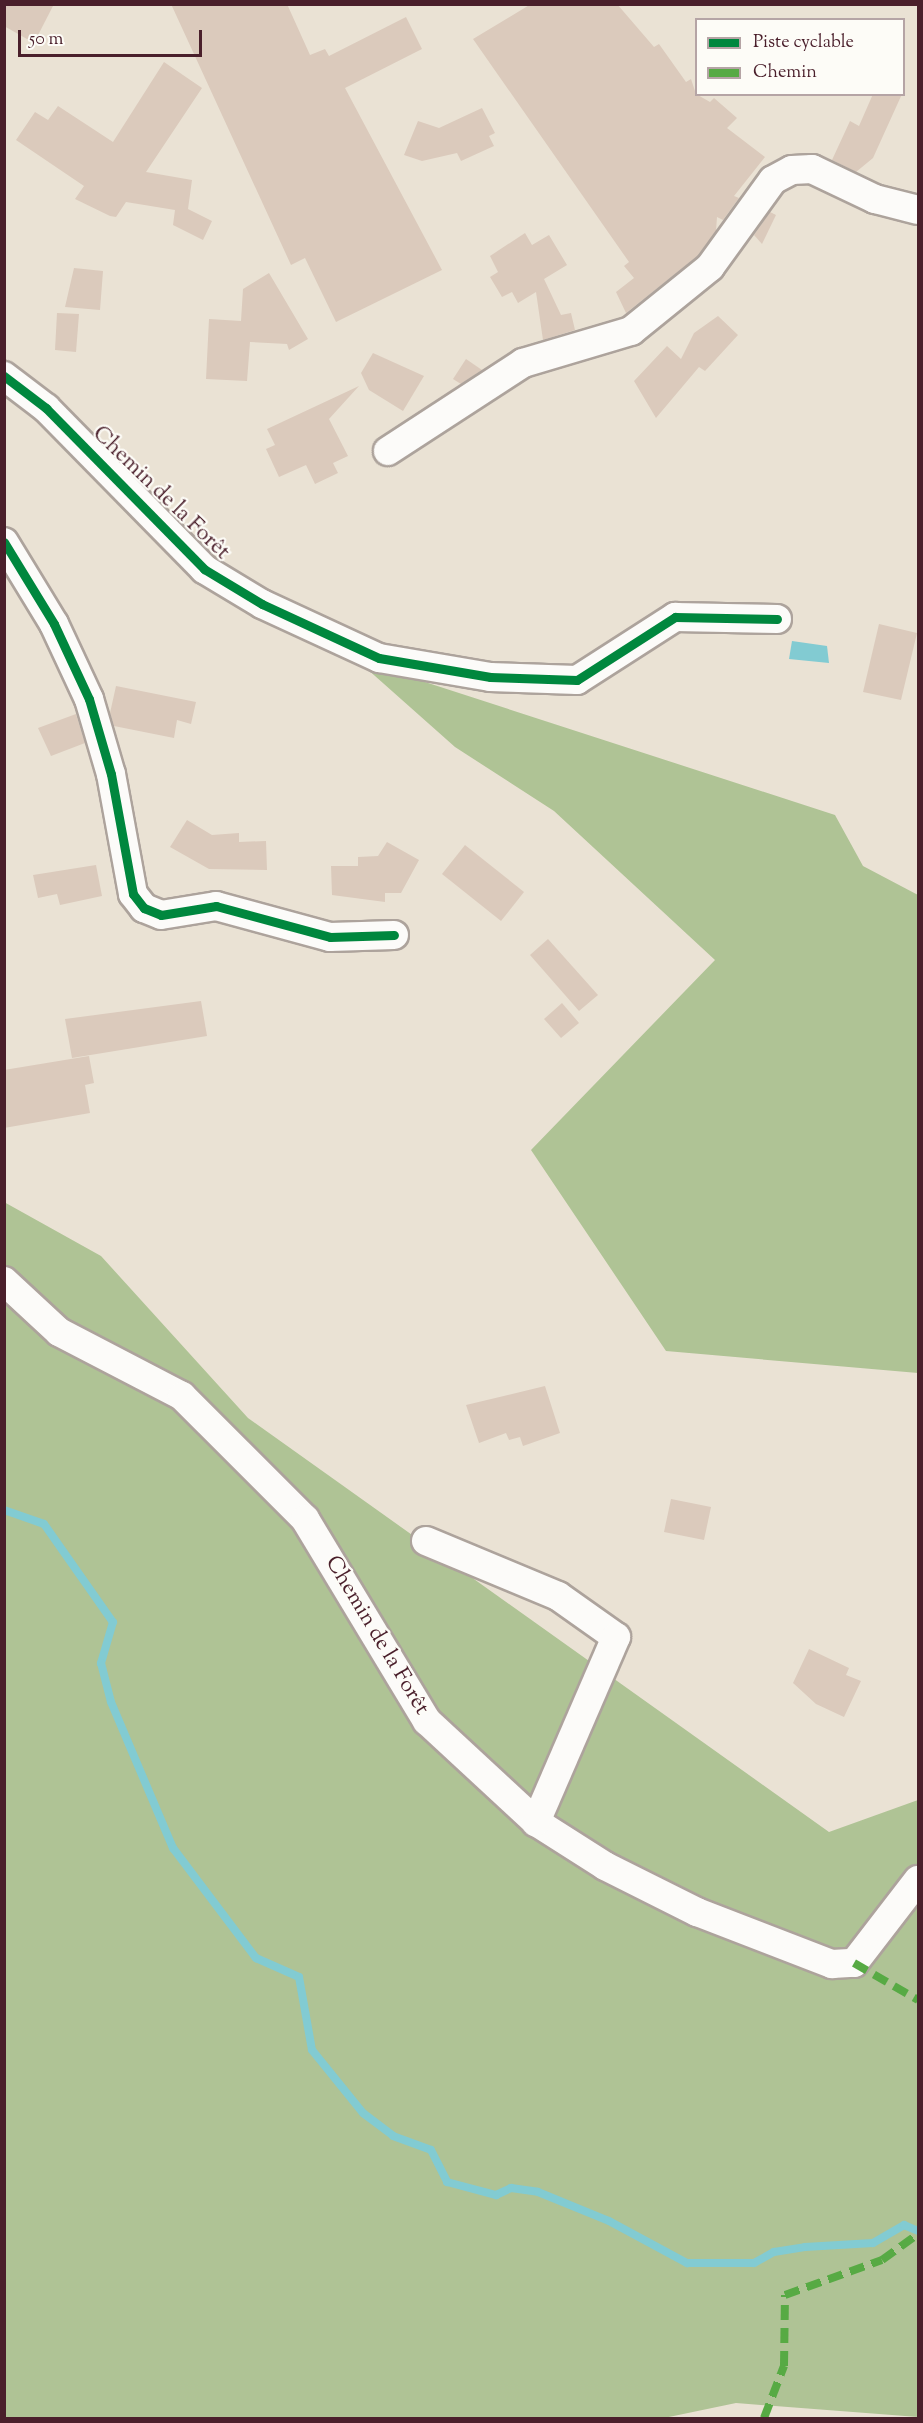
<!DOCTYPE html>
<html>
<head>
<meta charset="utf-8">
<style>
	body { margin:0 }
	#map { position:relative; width:923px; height:2423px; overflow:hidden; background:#eae2d4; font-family:"Sorts Mill Goudy",serif }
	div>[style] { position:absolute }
	.forest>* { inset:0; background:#afc395 }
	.water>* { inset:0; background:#82cbd2 }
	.stream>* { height:8px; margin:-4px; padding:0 4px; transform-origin:4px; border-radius:4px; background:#82cbd2 }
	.building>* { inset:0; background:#dbcabc }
	.roads { filter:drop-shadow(2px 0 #ada39c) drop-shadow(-2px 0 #ada39c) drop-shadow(0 2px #ada39c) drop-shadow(0 -2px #ada39c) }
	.minor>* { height:28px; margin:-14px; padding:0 14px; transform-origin:14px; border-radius:14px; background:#fcfbf9 }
	.quiet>* { height:8px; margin-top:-4px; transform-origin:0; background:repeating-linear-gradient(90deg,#57aa44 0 15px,transparent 0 23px) }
	.cycleway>* { height:9px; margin:-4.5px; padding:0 4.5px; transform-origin:4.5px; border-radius:4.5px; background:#00873e }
	span { translate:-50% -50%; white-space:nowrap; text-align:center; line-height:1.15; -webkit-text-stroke:4.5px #fdfcf7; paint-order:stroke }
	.street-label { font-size:22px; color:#4a1f2b }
	.frame { position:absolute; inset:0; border:6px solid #4a1f2b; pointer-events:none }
	.legend { position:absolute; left:695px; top:18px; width:210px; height:78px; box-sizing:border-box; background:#fdfcf7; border:2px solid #b5a4a5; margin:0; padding:8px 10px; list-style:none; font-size:18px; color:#4a1f2b }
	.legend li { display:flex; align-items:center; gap:12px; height:30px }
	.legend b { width:30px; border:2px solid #b5a4a5 }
	.scale { position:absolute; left:18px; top:30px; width:184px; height:27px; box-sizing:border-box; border:3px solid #4a1f2b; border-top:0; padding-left:8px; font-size:18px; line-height:21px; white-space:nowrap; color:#4a1f2b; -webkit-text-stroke:4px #fdfcf7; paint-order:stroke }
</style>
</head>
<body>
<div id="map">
	<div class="forest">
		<i style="clip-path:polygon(357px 660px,835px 815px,863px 866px,918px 895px,918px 1373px,666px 1351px,531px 1150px,715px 960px,554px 811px,455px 747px)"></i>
		<i style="clip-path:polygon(4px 1202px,101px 1256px,248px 1418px,829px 1832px,918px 1800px,918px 2417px,736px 2403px,664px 2418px,5px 2418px)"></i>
	</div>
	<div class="water">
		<i style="clip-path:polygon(792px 641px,827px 646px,829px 663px,789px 659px)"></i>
	</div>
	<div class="stream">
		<i style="left:4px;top:1510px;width:42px;rotate:19.3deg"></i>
		<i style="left:44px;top:1524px;width:120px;rotate:54.9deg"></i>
		<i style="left:113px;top:1622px;width:43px;rotate:106.3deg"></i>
		<i style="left:101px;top:1663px;width:40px;rotate:75.6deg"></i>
		<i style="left:111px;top:1702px;width:159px;rotate:67deg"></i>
		<i style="left:173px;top:1848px;width:138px;rotate:53deg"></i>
		<i style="left:256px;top:1958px;width:47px;rotate:23.8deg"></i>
		<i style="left:299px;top:1977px;width:74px;rotate:79.9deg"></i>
		<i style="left:312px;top:2050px;width:81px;rotate:51deg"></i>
		<i style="left:363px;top:2113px;width:38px;rotate:37deg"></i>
		<i style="left:393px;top:2136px;width:40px;rotate:20.2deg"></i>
		<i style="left:431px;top:2150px;width:36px;rotate:63deg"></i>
		<i style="left:447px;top:2182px;width:51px;rotate:14.9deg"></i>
		<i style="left:496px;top:2195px;width:17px;rotate:-25deg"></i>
		<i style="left:511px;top:2188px;width:27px;rotate:8deg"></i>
		<i style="left:538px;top:2192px;width:77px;rotate:22.2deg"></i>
		<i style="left:609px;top:2221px;width:89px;rotate:28.3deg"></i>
		<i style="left:687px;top:2263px;width:67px"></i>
		<i style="left:754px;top:2263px;width:23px;rotate:-29deg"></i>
		<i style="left:774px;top:2252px;width:31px;rotate:-9deg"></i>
		<i style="left:805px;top:2247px;width:68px;rotate:-3.4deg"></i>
		<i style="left:873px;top:2243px;width:36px;rotate:-30deg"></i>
		<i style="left:904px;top:2225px;width:15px;rotate:23deg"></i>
	</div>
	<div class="building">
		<i style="clip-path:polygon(4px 4px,54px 4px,34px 43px,4px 26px)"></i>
		<i style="clip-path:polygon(171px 4px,287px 4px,310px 55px,325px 49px,329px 56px,406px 17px,422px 49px,345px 88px,442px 270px,336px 322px,305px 258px,291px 265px)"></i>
		<i style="clip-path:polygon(531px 4px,617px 4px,654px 47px,659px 44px,686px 82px,691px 79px,696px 94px,710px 102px,714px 98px,737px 118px,727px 128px,765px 157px,734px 196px,739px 198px,723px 220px,717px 217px,716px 231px,698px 256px,626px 313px,616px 292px,634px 278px,624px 266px,629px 262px,473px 39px)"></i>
		<i style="clip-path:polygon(164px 62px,202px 88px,146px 172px,192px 180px,188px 209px,212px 221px,203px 240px,173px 225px,175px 210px,126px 202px,116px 217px,110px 216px,75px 199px,84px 186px,16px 140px,35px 112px,48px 120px,58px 106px,113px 142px)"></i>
		<i style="clip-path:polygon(873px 94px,902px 94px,873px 158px,856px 172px,832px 160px,850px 121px,859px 126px)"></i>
		<i style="clip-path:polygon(482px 108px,495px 133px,489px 136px,494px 146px,461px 161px,457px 153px,422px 161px,404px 155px,418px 121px,439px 128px)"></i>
		<i style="clip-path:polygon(770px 212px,776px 215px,762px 244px,754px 235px)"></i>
		<i style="clip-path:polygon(525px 233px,532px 245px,549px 235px,567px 265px,544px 279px,561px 315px,571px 313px,575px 330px,543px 340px,536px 292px,518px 303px,512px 292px,502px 297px,490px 277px,498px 272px,490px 256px)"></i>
		<i style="clip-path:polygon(74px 268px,103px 271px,100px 310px,65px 307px)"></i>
		<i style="clip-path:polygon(269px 273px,308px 339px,289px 350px,287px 344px,250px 342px,247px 381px,206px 379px,209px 319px,241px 321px,243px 289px)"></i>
		<i style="clip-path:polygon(57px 313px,79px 314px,76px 352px,55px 350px)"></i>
		<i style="clip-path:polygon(718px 316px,738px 335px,705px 371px,699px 367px,656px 418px,634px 381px,667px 346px,681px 359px,694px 333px)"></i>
		<i style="clip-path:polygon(373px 353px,424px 376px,403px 411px,369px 390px,361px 373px)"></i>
		<i style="clip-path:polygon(466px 359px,482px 370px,461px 384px,453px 379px)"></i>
		<i style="clip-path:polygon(359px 386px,329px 419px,348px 456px,333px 463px,338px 473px,315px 484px,306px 465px,279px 477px,266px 449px,275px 445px,267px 429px)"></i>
		<i style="clip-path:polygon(879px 624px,917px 633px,901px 700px,863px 692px)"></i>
		<i style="clip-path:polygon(116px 686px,196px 702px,191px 724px,177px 720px,174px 738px,114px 726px,110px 713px)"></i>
		<i style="clip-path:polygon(76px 714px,85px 743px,51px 756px,38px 728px)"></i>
		<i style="clip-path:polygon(187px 820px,212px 835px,239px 833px,239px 842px,266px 841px,267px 870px,209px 869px,170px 847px)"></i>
		<i style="clip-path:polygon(387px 842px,419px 860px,401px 893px,385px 893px,385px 902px,332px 895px,331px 866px,358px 866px,358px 857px,378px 856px)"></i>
		<i style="clip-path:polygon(465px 845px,524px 892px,501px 921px,442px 874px)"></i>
		<i style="clip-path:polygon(96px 865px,102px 896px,60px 905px,57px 894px,38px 898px,33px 875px)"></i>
		<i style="clip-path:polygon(548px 939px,598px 995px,579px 1011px,530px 955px)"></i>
		<i style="clip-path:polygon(201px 1001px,207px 1036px,72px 1058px,65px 1019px)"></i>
		<i style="clip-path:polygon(562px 1003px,579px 1023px,561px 1038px,544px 1019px)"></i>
		<i style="clip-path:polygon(89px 1056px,94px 1083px,85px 1085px,90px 1113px,4px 1128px,4px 1070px)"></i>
		<i style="clip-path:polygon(545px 1386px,560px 1433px,523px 1446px,520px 1437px,509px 1440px,506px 1433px,479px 1443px,466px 1405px)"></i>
		<i style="clip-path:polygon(671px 1499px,711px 1507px,704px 1540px,664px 1532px)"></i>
		<i style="clip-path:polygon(809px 1649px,849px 1668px,846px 1675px,861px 1681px,844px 1717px,816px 1704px,793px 1683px)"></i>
	</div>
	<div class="roads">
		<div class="minor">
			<i style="left:4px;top:376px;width:53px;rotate:37.3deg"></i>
			<i style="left:46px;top:408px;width:226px;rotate:45.5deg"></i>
			<i style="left:204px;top:569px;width:68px;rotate:31.1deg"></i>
			<i style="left:262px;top:604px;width:129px;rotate:24.8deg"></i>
			<i style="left:379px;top:658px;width:113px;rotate:9.7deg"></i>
			<i style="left:490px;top:677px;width:87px;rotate:2deg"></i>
			<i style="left:577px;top:680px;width:117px;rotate:-32.7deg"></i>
			<i style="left:675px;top:617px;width:102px;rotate:1.1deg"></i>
			<i style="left:388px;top:451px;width:161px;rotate:-33.1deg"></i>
			<i style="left:523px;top:363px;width:113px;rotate:-16.5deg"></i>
			<i style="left:631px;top:331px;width:102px;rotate:-39deg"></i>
			<i style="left:710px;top:267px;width:107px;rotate:-54.1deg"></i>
			<i style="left:773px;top:180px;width:21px;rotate:-28deg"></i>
			<i style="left:792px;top:170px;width:20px;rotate:-3deg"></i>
			<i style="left:812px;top:169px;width:70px;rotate:25.5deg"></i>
			<i style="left:875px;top:199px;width:44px;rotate:14.3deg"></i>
			<i style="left:4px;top:542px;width:96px;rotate:58.6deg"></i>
			<i style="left:54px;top:624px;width:83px;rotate:65deg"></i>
			<i style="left:89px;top:699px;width:78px;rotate:73.7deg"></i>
			<i style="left:111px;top:774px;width:122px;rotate:79.6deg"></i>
			<i style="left:133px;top:894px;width:18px;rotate:52deg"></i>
			<i style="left:144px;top:908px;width:18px;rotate:22deg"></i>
			<i style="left:161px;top:915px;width:56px;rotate:-9.3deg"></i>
			<i style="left:216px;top:906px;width:118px;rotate:15.2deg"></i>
			<i style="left:330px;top:937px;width:64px;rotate:-1.8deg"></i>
			<i style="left:4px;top:1281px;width:75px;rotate:42.8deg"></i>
			<i style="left:59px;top:1332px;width:139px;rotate:27.5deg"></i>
			<i style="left:182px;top:1396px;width:174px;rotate:45deg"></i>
			<i style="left:305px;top:1519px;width:236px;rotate:58.9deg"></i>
			<i style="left:427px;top:1721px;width:149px;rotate:42.8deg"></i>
			<i style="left:536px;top:1822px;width:82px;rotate:32.5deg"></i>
			<i style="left:605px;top:1866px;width:103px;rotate:26.6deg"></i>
			<i style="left:697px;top:1912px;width:145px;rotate:21.1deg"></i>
			<i style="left:832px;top:1964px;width:22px;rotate:-3deg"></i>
			<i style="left:854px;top:1963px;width:105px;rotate:-52.4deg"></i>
			<i style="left:426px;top:1541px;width:143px;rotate:22.6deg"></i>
			<i style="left:558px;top:1596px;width:71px;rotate:35.3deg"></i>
			<i style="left:616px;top:1637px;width:202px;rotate:113.4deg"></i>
		</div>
	</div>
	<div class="quiet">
		<i style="left:854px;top:1963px;width:74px;rotate:30deg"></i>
		<i style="left:764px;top:2418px;width:56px;rotate:-69deg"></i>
		<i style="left:784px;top:2366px;width:71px;rotate:-89.2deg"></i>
		<i style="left:785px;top:2295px;width:103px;rotate:-19.8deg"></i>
		<i style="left:882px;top:2260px;width:44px;rotate:-35.8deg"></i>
	</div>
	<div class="cycleway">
		<i style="left:4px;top:376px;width:53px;rotate:37.3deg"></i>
		<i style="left:46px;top:408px;width:226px;rotate:45.5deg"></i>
		<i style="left:204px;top:569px;width:68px;rotate:31.1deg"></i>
		<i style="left:262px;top:604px;width:129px;rotate:24.8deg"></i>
		<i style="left:379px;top:658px;width:113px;rotate:9.7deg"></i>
		<i style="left:490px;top:677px;width:87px;rotate:2deg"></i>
		<i style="left:577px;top:680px;width:117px;rotate:-32.7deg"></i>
		<i style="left:675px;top:617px;width:102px;rotate:1.1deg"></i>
		<i style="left:4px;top:542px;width:96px;rotate:58.6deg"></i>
		<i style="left:54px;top:624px;width:83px;rotate:65deg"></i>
		<i style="left:89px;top:699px;width:78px;rotate:73.7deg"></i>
		<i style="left:111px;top:774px;width:122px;rotate:79.6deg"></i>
		<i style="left:133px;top:894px;width:18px;rotate:52deg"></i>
		<i style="left:144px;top:908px;width:18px;rotate:22deg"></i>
		<i style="left:161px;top:915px;width:56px;rotate:-9.3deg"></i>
		<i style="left:216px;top:906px;width:118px;rotate:15.2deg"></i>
		<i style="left:330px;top:937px;width:64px;rotate:-1.8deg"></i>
	</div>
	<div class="street-label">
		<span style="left:160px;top:494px;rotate:44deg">Chemin de la Forêt</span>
		<span style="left:376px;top:1636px;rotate:59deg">Chemin de la Forêt</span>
	</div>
	<div class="frame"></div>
	<ul class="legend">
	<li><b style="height:8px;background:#00873e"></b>Piste cyclable</li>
	<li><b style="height:8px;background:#57aa44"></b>Chemin</li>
	</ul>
	<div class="scale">50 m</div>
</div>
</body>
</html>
